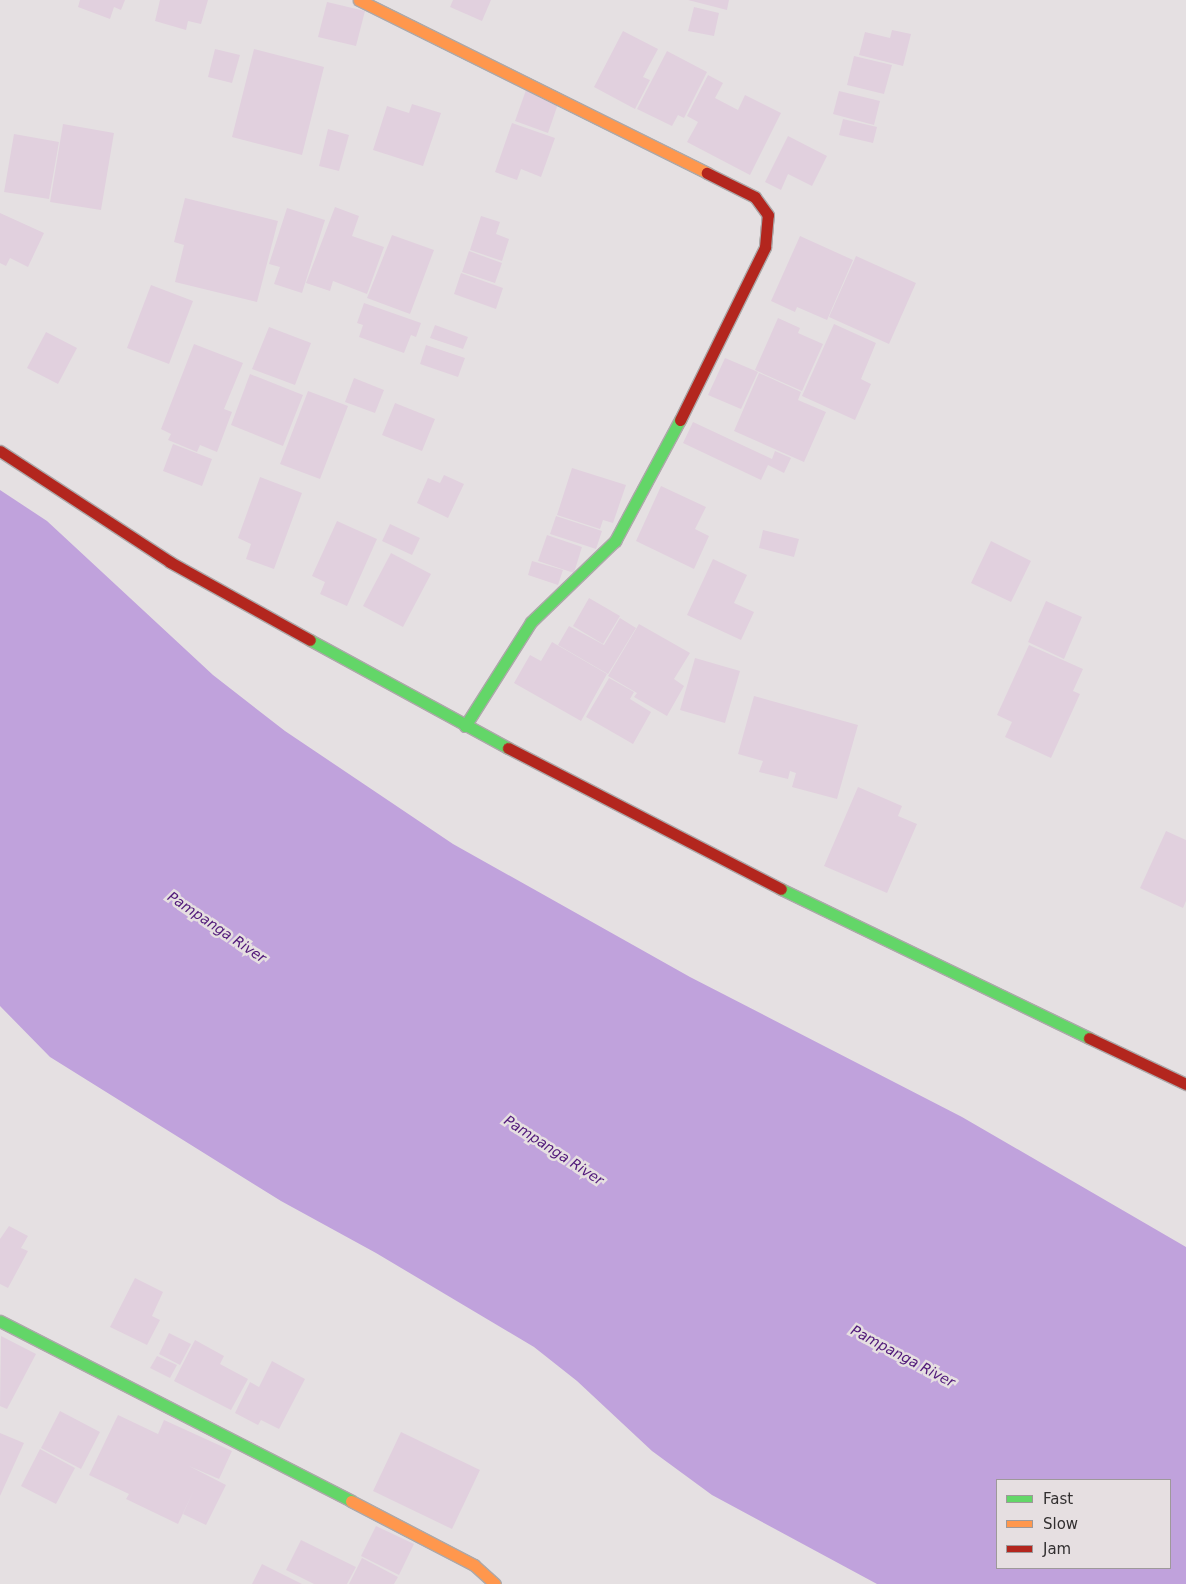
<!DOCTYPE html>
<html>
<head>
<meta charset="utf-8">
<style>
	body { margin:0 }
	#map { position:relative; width:1186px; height:1584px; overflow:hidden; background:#e5e0e2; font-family:"DejaVu Sans",sans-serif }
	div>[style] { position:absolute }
	.water>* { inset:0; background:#c0a2dc }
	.building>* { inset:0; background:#e1d0de }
	.roads { filter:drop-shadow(1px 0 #aca8a9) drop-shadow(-1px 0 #aca8a9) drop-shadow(0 1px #aca8a9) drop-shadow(0 -1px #aca8a9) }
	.fast>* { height:11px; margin:-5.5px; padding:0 5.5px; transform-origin:5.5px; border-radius:5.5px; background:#63d668 }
	.slow>* { height:11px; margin:-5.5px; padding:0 5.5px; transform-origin:5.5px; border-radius:5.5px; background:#ff974d }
	.jam>* { height:11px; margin:-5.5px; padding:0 5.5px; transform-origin:5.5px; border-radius:5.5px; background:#b3261e }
	span { translate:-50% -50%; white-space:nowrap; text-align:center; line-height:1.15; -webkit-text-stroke:5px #e6dfe1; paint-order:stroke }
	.water-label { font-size:14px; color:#501879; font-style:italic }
	.legend { position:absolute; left:996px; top:1479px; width:175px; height:90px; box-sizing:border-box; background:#e6dfe1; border:1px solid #9e999a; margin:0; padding:6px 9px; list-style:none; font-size:15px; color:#322f30 }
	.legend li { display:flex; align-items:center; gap:10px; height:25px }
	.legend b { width:25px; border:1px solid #9e999a }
</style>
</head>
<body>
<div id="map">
	<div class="water">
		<i style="clip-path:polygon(evenodd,0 490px,47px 521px,213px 675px,285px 731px,453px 844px,690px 977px,962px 1117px,1186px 1247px,1186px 1584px,877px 1584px,712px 1495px,652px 1451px,577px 1381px,534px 1347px,376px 1253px,281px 1201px,50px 1057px,0 1006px,0 490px,997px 1480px,1170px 1480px,1170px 1568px,997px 1568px,997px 1480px)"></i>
	</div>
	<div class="building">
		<i style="clip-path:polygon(80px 0,125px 0,121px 10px,114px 7px,110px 19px,78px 7px)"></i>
		<i style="clip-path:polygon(160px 0,208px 0,201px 24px,188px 21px,186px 30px,155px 21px)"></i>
		<i style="clip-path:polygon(453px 0,491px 0,482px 21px,450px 7px)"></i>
		<i style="clip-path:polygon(688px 0,729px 0,727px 10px)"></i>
		<i style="clip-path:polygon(327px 2px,365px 11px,356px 46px,318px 37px)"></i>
		<i style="clip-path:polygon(694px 7px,719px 13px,714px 36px,688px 31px)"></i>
		<i style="clip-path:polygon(892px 30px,911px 34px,903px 66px,859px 55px,865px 32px,890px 38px)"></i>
		<i style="clip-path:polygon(623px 31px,658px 49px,643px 77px,650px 80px,635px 109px,594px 87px)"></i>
		<i style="clip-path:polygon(215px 49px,240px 55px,232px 83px,208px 77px)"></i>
		<i style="clip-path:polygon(254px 49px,324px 67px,302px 155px,232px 137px)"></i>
		<i style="clip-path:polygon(667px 51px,707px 72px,684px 118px,678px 115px,672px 126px,637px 109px)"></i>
		<i style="clip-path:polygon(854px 56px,892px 65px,884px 94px,847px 85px)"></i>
		<i style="clip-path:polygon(708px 75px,723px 83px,715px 98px,738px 110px,745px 95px,781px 113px,750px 175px,687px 142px,698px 122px,687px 116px)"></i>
		<i style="clip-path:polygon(526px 90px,559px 101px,548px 133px,515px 121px)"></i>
		<i style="clip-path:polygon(839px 91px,880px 101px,874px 125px,833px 114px)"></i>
		<i style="clip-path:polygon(412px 104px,441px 113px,423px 166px,373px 150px,387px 106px,409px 113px)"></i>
		<i style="clip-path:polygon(843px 119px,877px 127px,873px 143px,839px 135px)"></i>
		<i style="clip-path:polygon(512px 123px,555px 138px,541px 177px,521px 169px,517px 180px,495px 172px)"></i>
		<i style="clip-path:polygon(63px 124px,114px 133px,101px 210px,50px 202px)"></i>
		<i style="clip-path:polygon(328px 129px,349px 135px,339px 171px,319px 166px)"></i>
		<i style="clip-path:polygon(14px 134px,59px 142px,49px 199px,4px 192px)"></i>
		<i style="clip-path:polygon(788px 136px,827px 156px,812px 186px,788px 174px,781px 190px,765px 182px)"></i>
		<i style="clip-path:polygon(185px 198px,278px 221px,257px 302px,175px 282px,184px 245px,174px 242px)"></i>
		<i style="clip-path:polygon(335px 207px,359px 216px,352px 236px,384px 247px,367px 294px,333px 281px,330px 291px,306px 283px)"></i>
		<i style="clip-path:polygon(287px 208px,325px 220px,302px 293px,274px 284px,280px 267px,269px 264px)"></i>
		<i style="clip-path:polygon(0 213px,44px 233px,28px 267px,10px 258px,6px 266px,0 263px)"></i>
		<i style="clip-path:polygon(481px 216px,500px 222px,496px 234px,509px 239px,502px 261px,470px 250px)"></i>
		<i style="clip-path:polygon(392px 235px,434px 250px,410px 314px,367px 298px)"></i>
		<i style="clip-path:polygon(800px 236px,853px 260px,827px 320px,797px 307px,795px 312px,771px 301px)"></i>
		<i style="clip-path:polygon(469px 251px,502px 263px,495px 283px,462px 272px)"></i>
		<i style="clip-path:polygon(856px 256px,916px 283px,889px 344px,829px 317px)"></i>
		<i style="clip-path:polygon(461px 273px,503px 288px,496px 309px,454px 294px)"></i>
		<i style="clip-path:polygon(151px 285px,193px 301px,169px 364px,127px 348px)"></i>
		<i style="clip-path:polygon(364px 303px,421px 323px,416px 337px,411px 335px,404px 353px,359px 337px,363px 325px,357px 323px)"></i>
		<i style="clip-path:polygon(778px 318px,800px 328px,798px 333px,823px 344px,802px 391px,755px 370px)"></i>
		<i style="clip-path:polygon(834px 324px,876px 343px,861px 379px,871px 384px,855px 420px,802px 396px)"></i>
		<i style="clip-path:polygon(435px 325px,468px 337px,463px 349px,430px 338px)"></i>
		<i style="clip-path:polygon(269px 327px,311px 343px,295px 385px,252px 369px)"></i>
		<i style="clip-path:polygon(46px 332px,77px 348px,58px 384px,27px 368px)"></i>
		<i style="clip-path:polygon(194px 344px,243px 363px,224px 409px,232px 412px,217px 452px,200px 445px,197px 452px,168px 440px,171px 434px,161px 429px)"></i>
		<i style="clip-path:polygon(426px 345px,465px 358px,458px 377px,420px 364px)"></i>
		<i style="clip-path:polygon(725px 358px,758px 372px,741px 409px,708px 395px)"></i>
		<i style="clip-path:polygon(759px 373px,801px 392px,798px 400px,826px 412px,804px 462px,734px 431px)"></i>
		<i style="clip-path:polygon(250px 374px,303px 395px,283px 446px,231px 425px)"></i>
		<i style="clip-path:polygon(354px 378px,384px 390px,375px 413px,345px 402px)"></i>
		<i style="clip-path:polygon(308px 391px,348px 406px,320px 479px,280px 464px)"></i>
		<i style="clip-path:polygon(395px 403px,435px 419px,422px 451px,382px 435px)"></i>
		<i style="clip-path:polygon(693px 422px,772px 459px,775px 451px,791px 458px,784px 473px,768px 465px,761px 480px,683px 443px)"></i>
		<i style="clip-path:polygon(173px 444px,212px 459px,202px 486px,163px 471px)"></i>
		<i style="clip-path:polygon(572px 468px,626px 485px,613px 523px,603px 520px,600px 529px,557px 515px)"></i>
		<i style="clip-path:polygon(444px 475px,464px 484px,448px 518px,417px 503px,428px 478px,440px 483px)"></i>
		<i style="clip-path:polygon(260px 477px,302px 493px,274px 569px,246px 559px,251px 544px,238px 538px)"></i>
		<i style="clip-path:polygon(661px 486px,706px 507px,695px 529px,709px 536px,694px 569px,636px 541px)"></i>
		<i style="clip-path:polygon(556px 516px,602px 531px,596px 549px,550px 534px)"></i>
		<i style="clip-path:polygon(337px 521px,377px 539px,347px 606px,320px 594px,325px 582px,312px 576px)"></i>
		<i style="clip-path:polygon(390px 524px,420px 538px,412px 555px,382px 541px)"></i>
		<i style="clip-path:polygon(763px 530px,799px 539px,794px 557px,759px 548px)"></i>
		<i style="clip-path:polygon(547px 535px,582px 547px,574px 573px,538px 561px)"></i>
		<i style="clip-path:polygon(991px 541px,1031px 561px,1011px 602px,971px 583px)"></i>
		<i style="clip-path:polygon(391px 553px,431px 574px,403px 627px,363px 606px)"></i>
		<i style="clip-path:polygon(713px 559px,747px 575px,734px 603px,754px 612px,741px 640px,687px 615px)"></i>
		<i style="clip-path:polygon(532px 561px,563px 570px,558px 585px,528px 575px)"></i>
		<i style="clip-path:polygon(589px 598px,620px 616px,603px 644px,573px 626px)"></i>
		<i style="clip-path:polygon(1046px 601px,1082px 617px,1064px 659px,1028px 642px)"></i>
		<i style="clip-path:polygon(620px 618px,636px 628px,608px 674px,558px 645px,569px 626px,604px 645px)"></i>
		<i style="clip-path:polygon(639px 624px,690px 653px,674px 679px,684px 686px,667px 716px,634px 697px,637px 693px,608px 676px)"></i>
		<i style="clip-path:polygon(552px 642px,607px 674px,581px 721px,514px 683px,530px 655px,541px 661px)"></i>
		<i style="clip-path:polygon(1029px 645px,1083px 669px,1073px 691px,1080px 694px,1051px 758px,1005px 737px,1012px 722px,997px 715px)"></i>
		<i style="clip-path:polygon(695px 658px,740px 671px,725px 723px,680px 710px)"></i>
		<i style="clip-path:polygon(609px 678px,634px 692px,630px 699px,651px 712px,633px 744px,586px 717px)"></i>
		<i style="clip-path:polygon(754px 696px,858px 725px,837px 799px,792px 787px,796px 773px,790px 771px,788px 779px,759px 772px,763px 761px,738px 754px)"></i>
		<i style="clip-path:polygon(858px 787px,902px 806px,898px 816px,917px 824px,887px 893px,824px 866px)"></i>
		<i style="clip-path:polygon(1166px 831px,1186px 840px,1186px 901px,1183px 908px,1140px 888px)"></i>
		<i style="clip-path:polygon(9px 1226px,28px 1236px,21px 1248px,28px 1251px,8px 1288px,0 1284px,0 1239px)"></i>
		<i style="clip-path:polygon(135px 1278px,163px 1292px,152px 1316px,160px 1320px,147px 1345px,110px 1327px)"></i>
		<i style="clip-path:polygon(169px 1333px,191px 1344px,180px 1365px,159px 1354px)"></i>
		<i style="clip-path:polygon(1px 1336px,36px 1354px,7px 1409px,0 1406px)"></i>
		<i style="clip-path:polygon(195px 1340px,224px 1356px,220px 1364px,248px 1379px,231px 1410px,174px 1381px)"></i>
		<i style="clip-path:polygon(157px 1356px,177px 1365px,170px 1378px,150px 1368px)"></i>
		<i style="clip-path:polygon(272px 1361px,305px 1379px,279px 1429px,261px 1420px,258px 1425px,235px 1413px,250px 1382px,259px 1387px)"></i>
		<i style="clip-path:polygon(60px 1411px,100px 1432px,81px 1469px,41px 1448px)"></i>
		<i style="clip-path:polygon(118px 1415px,158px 1434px,164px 1420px,232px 1451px,219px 1479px,189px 1466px,226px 1485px,206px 1525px,183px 1514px,194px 1490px,178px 1524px,126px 1499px,129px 1494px,89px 1475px)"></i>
		<i style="clip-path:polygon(401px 1432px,480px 1470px,452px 1529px,373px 1491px)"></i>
		<i style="clip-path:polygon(0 1433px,24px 1443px,0 1496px)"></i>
		<i style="clip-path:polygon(40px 1449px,75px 1468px,56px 1504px,21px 1486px)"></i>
		<i style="clip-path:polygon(376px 1526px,414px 1544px,399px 1575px,361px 1556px)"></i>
		<i style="clip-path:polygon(301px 1540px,356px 1567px,347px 1584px,314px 1584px,286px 1570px)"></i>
		<i style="clip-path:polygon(362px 1558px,398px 1577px,394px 1584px,349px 1584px)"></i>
		<i style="clip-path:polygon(262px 1564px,302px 1584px,252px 1584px)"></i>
	</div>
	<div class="roads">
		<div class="fast">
			<i style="left:310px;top:640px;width:226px;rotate:28.6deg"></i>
			<i style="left:465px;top:726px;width:123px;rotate:-57.6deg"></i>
			<i style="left:531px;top:622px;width:117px;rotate:-44deg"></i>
			<i style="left:615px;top:541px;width:137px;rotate:-61.8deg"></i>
			<i style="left:781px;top:889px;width:342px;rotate:25.8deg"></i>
			<i style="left:0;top:1321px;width:394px;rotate:27.1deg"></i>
		</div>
		<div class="slow">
			<i style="left:359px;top:0;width:389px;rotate:26.4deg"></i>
			<i style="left:351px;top:1501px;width:139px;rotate:27.5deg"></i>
			<i style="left:474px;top:1565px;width:28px;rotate:42deg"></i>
		</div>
		<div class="jam">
			<i style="left:680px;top:420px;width:193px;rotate:-63.8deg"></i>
			<i style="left:765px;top:247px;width:32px;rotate:-85deg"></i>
			<i style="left:768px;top:215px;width:22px;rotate:-126deg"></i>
			<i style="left:755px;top:197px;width:54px;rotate:-153.4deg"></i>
			<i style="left:0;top:451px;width:203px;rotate:33.1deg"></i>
			<i style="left:170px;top:562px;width:160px;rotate:29.1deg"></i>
			<i style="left:508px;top:748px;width:307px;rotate:27.3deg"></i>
			<i style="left:1089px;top:1038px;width:107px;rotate:25.4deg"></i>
		</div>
	</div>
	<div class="water-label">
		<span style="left:217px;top:927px;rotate:34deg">Pampanga River</span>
		<span style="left:554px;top:1150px;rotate:33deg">Pampanga River</span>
		<span style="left:903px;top:1356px;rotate:28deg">Pampanga River</span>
	</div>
	<ul class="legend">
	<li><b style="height:6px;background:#63d668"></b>Fast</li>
	<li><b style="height:6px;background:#ff974d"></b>Slow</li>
	<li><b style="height:6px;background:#b3261e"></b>Jam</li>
	</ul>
</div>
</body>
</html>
